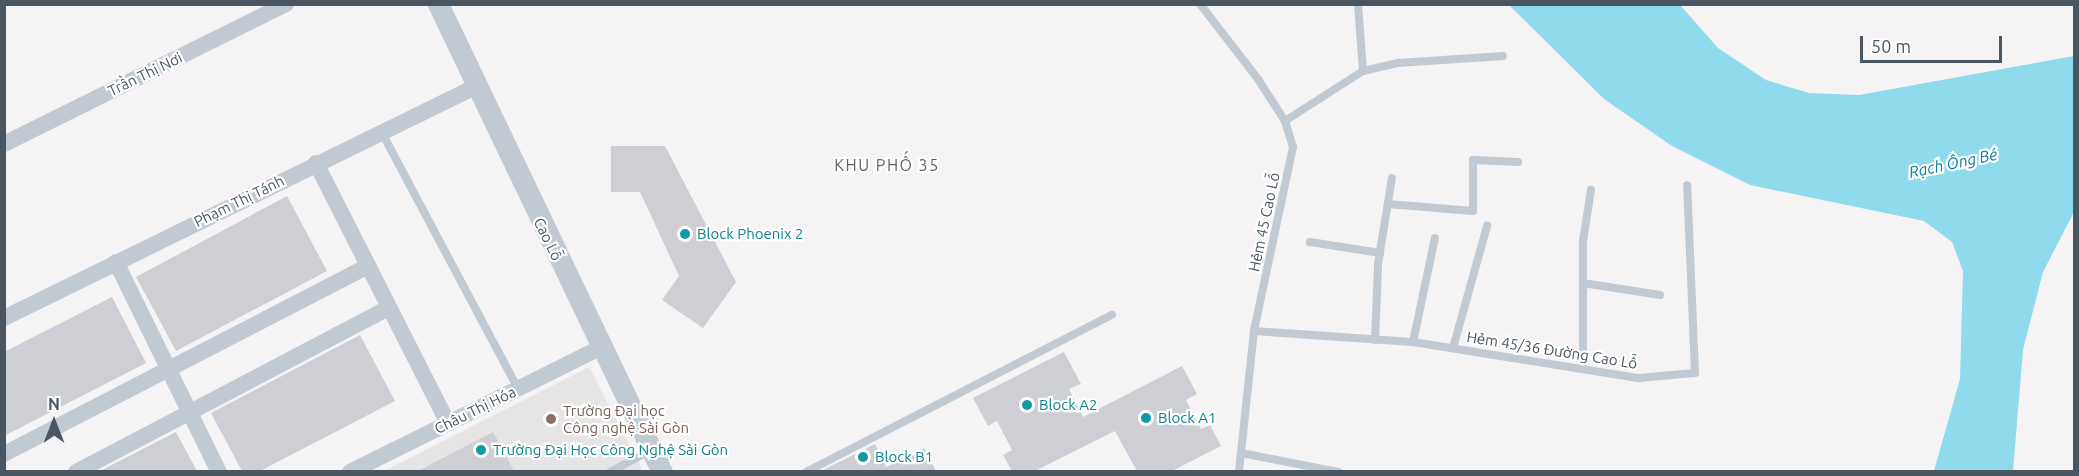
<!DOCTYPE html>
<html>
<head>
<meta charset="utf-8">
<style>
	body { margin:0 }
	#map { position:relative; width:2079px; height:476px; overflow:hidden; background:#f5f3f3; font-family:Ubuntu,sans-serif }
	div>[style] { position:absolute }
	.education>* { inset:0; background:#e6e4e5 }
	.water>* { inset:0; background:#90daee }
	.building>* { inset:0; background:#cdcfd5 }
	.service>* { height:8px; margin:-4px; padding:0 4px; transform-origin:4px; border-radius:4px; background:#c1cad2 }
	.minor>* { height:16px; margin:-8px; padding:0 8px; transform-origin:8px; border-radius:8px; background:#c1cad2 }
	.tertiary>* { height:21px; margin:-10.5px; padding:0 10.5px; transform-origin:10.5px; border-radius:10.5px; background:#c1cad2 }
	.dots>* { width:16px; height:16px; translate:-50% -50%; box-sizing:border-box; border:3px solid #fff; border-radius:50% }
	span { translate:-50% -50%; white-space:nowrap; text-align:center; line-height:1.15; -webkit-text-stroke:4.5px #fff; paint-order:stroke }
	.street-label { font-size:15px; color:#4a5661 }
	.culture-label { font-size:15px; color:#0d838f }
	.left { translate:0 -50%; text-align:left }
	.education-label { font-size:15px; color:#785e54 }
	.water-label { font-size:16px; color:#0c7c9b; font-style:italic }
	.neighbourhood-label { font-size:16px; color:#5f6368; letter-spacing:1.5px }
	.frame { position:absolute; inset:0; border:6px solid #4a5661; pointer-events:none }
	.north { position:absolute; left:24px; top:392px; width:60px; height:60px; -webkit-text-stroke:4px #fff; paint-order:stroke; rotate:0deg; font-size:16px; font-weight:700; line-height:24px; text-align:center; color:#4a5661 }
	.north::after { content:''; display:block; margin:auto; width:21px; height:27px; background:#4a5661; clip-path:polygon(50% 0,100% 100%,50% 72%,0 100%) }
	.scale { position:absolute; left:1860px; top:36px; width:142px; height:27px; box-sizing:border-box; border:3px solid #4a5661; border-top:0; padding-left:8px; font-size:18px; line-height:21px; white-space:nowrap; color:#4a5661; -webkit-text-stroke:4px #fff; paint-order:stroke }
</style>
</head>
<body>
<div id="map">
	<div class="education">
		<i style="clip-path:polygon(589px 367px,643px 471px,382px 472px)"></i>
	</div>
	<div class="water">
		<i style="clip-path:polygon(1509px 5px,1680px 5px,1718px 48px,1766px 80px,1809px 93px,1859px 95px,2074px 56px,2074px 212px,2043px 272px,2023px 350px,2013px 471px,1934px 471px,1960px 379px,1963px 271px,1952px 242px,1924px 221px,1750px 185px,1672px 146px,1604px 99px)"></i>
	</div>
	<div class="building">
		<i style="clip-path:polygon(611px 146px,665px 146px,736px 282px,703px 328px,662px 300px,679px 276px,640px 192px,611px 192px)"></i>
		<i style="clip-path:polygon(287px 196px,327px 271px,176px 351px,136px 277px)"></i>
		<i style="clip-path:polygon(112px 297px,146px 363px,4px 436px,4px 352px)"></i>
		<i style="clip-path:polygon(360px 335px,395px 401px,260px 471px,242px 471px,211px 413px)"></i>
		<i style="clip-path:polygon(1064px 352px,1081px 384px,1069px 389px,1083px 417px,1182px 366px,1197px 394px,1186px 400px,1201px 429px,1210px 425px,1221px 446px,1172px 471px,1137px 471px,1115px 431px,1035px 471px,1012px 471px,1003px 455px,1012px 450px,997px 421px,988px 426px,973px 398px)"></i>
		<i style="clip-path:polygon(176px 432px,197px 471px,100px 471px)"></i>
		<i style="clip-path:polygon(493px 432px,514px 471px,418px 471px)"></i>
		<i style="clip-path:polygon(875px 444px,886px 467px,924px 448px,936px 471px,821px 471px)"></i>
	</div>
	<div class="service">
		<i style="left:1200px;top:4px;width:95px;rotate:52.3deg"></i>
		<i style="left:1258px;top:79px;width:50px;rotate:57.3deg"></i>
		<i style="left:1285px;top:121px;width:27px;rotate:73deg"></i>
		<i style="left:1293px;top:147px;width:188px;rotate:102deg"></i>
		<i style="left:1254px;top:331px;width:142px;rotate:96.1deg"></i>
		<i style="left:1363px;top:71px;width:36px;rotate:-13deg"></i>
		<i style="left:1398px;top:63px;width:105px;rotate:-3.8deg"></i>
		<i style="left:1285px;top:121px;width:93px;rotate:-32.7deg"></i>
		<i style="left:1363px;top:71px;width:67px;rotate:-94.3deg"></i>
		<i style="left:381px;top:131px;width:292px;rotate:62deg"></i>
		<i style="left:1388px;top:204px;width:85px;rotate:4.7deg"></i>
		<i style="left:1473px;top:211px;width:51px;rotate:-90deg"></i>
		<i style="left:1473px;top:160px;width:45px;rotate:2.5deg"></i>
		<i style="left:1310px;top:242px;width:71px;rotate:8.9deg"></i>
		<i style="left:1583px;top:283px;width:78px;rotate:8.9deg"></i>
		<i style="left:1254px;top:331px;width:159px;rotate:4deg"></i>
		<i style="left:1413px;top:342px;width:229px;rotate:9.1deg"></i>
		<i style="left:1639px;top:378px;width:56px;rotate:-5.1deg"></i>
		<i style="left:1695px;top:373px;width:188px;rotate:-92.4deg"></i>
		<i style="left:1375px;top:340px;width:76px;rotate:-87.7deg"></i>
		<i style="left:1378px;top:264px;width:87px;rotate:-80.8deg"></i>
		<i style="left:1413px;top:342px;width:106px;rotate:-78.1deg"></i>
		<i style="left:1453px;top:348px;width:127px;rotate:-74.4deg"></i>
		<i style="left:1583px;top:369px;width:128px;rotate:-90deg"></i>
		<i style="left:1583px;top:241px;width:52px;rotate:-81.1deg"></i>
		<i style="left:1241px;top:453px;width:100px;rotate:11deg"></i>
		<i style="left:610px;top:472px;width:47px;rotate:-28.2deg"></i>
		<i style="left:806px;top:472px;width:344px;rotate:-27.2deg"></i>
	</div>
	<div class="minor">
		<i style="left:4px;top:144px;width:315px;rotate:-26.4deg"></i>
		<i style="left:316px;top:163px;width:292px;rotate:63.1deg"></i>
		<i style="left:116px;top:262px;width:234px;rotate:63.9deg"></i>
		<i style="left:4px;top:318px;width:525px;rotate:-26.13deg"></i>
		<i style="left:4px;top:454px;width:410px;rotate:-27.3deg"></i>
		<i style="left:76px;top:472px;width:353px;rotate:-27.7deg"></i>
		<i style="left:350px;top:472px;width:279px;rotate:-26.4deg"></i>
	</div>
	<div class="tertiary">
		<i style="left:438px;top:4px;width:519px;rotate:64.42deg"></i>
	</div>
	<div class="dots">
		<i style="left:685px;top:234px;background:#0f9aa8"></i>
		<i style="left:1027px;top:405px;background:#0f9aa8"></i>
		<i style="left:1146px;top:418px;background:#0f9aa8"></i>
		<i style="left:551px;top:419px;background:#8d6e63"></i>
		<i style="left:481px;top:450px;background:#0f9aa8"></i>
		<i style="left:863px;top:457px;background:#0f9aa8"></i>
	</div>
	<div class="street-label">
		<span style="left:145px;top:74px;rotate:-26deg">Trần Thị Nơi</span>
		<span style="left:239px;top:201px;rotate:-26deg">Phạm Thị Tánh</span>
		<span style="left:1264px;top:222px;rotate:-78deg">Hẻm 45 Cao Lỗ</span>
		<span style="left:548px;top:239px;rotate:64deg">Cao Lỗ</span>
		<span style="left:1552px;top:350px;rotate:9deg">Hẻm 45/36 Đường Cao Lỗ</span>
		<span style="left:475px;top:410px;rotate:-26deg">Châu Thị Hóa</span>
	</div>
	<div class="culture-label">
		<span class="left" style="left:697px;top:234px">Block Phoenix 2</span>
		<span class="left" style="left:1039px;top:405px">Block A2</span>
		<span class="left" style="left:1158px;top:418px">Block A1</span>
		<span class="left" style="left:493px;top:450px">Trường Đại Học Công Nghệ Sài Gòn</span>
		<span class="left" style="left:875px;top:457px">Block B1</span>
	</div>
	<div class="education-label">
		<span class="left" style="left:563px;top:419px">Trường Đại học<br>Công nghệ Sài Gòn</span>
	</div>
	<div class="water-label">
		<span style="left:1953px;top:163px;rotate:-12deg">Rạch Ông Bé</span>
	</div>
	<div class="neighbourhood-label">
		<span style="left:887px;top:165px">KHU PHỐ 35</span>
	</div>
	<div class="frame"></div>
	<div class="north">N</div>
	<div class="scale">50 m</div>
</div>
</body>
</html>
